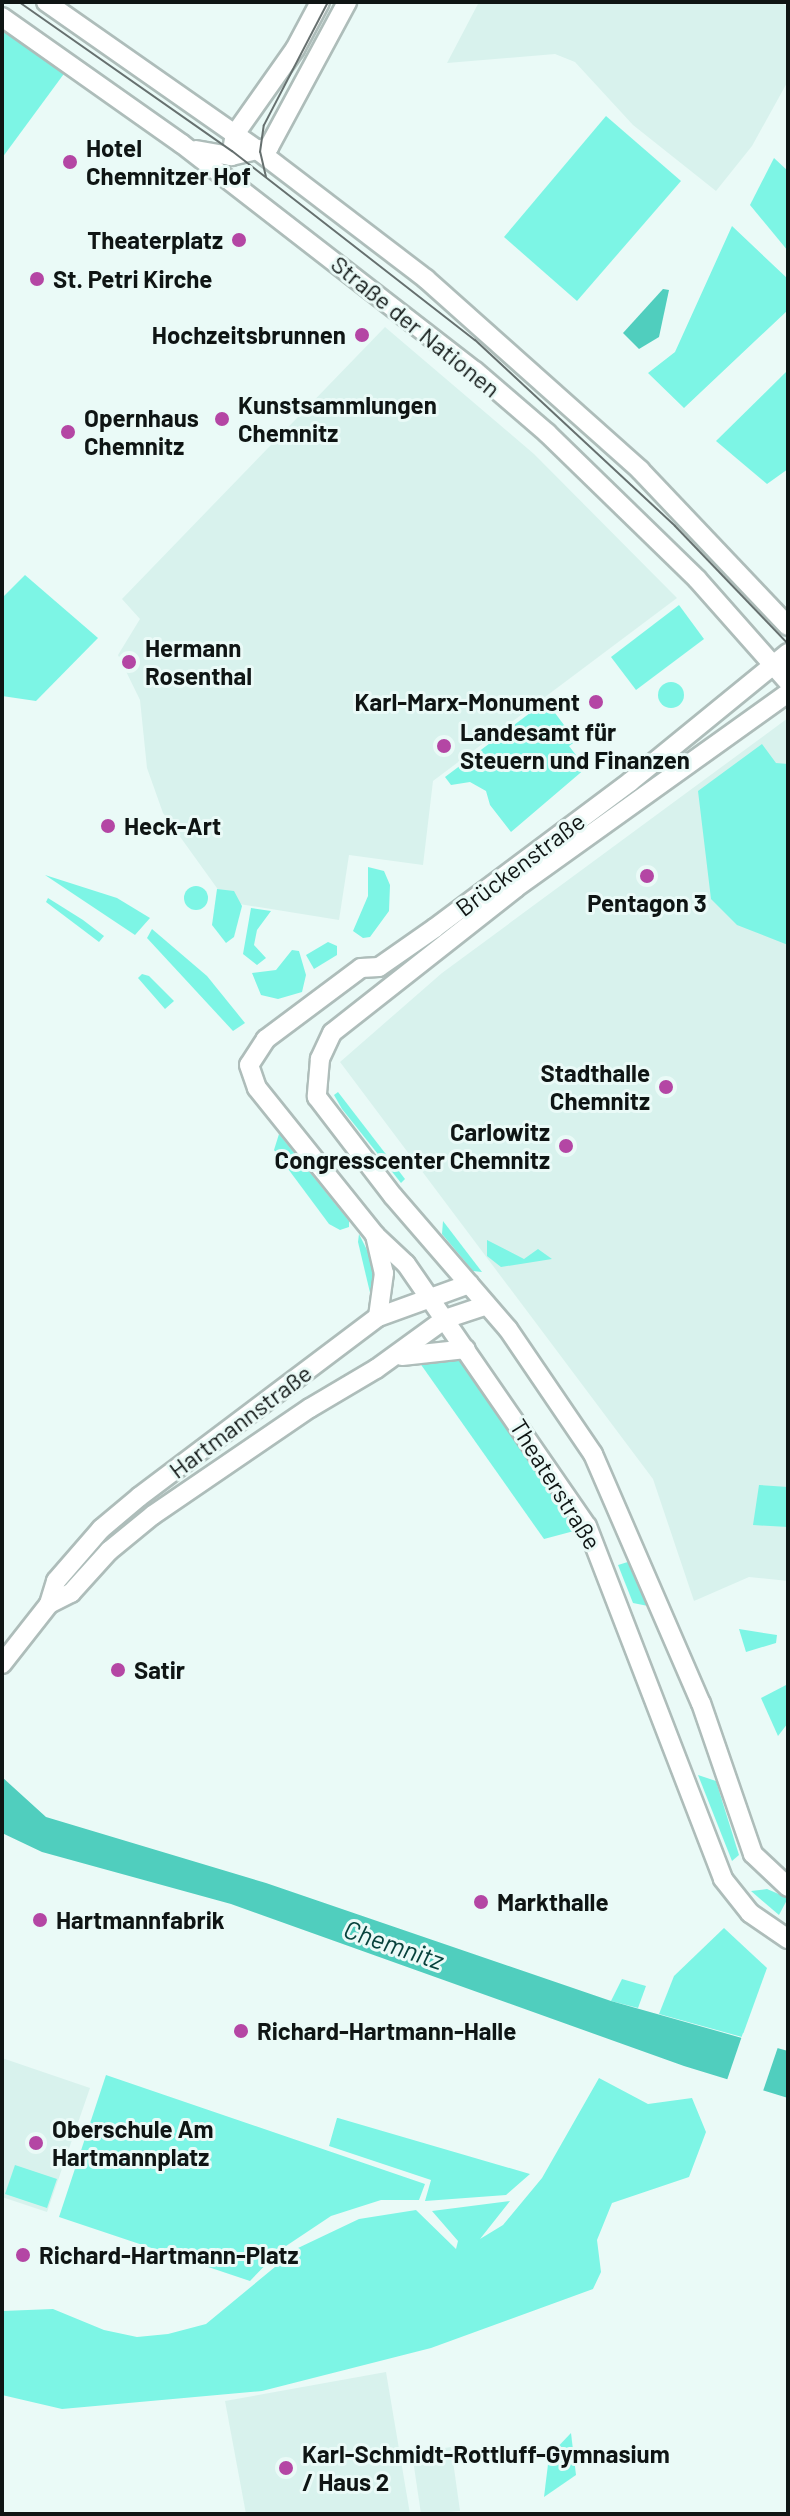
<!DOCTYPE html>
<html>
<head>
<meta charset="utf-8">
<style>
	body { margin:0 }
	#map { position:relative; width:790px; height:2516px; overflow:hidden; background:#eafaf7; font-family:Barlow,sans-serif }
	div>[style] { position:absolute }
	.built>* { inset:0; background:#d8f2ed }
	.green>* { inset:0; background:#7df5e5 }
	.round { border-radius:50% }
	.water>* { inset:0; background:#50cebe }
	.pier>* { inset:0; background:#eafaf7 }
	.roads { filter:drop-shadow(2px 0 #aebdba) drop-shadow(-2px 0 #aebdba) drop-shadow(0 2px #aebdba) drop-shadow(0 -2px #aebdba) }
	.secondary>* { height:18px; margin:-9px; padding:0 9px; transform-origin:9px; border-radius:9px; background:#fff }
	.tram>* { height:2px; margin:-1px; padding:0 1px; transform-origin:1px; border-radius:1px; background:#66706f }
	.dots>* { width:22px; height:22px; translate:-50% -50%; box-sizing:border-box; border:4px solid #eafaf7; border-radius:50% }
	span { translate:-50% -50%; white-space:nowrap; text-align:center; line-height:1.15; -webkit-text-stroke:6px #eafaf7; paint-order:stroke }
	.poi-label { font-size:24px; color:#0f1514; font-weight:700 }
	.left { translate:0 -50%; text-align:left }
	.right { translate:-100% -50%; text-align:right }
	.street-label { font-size:24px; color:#0f1514 }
	.water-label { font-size:26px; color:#07423c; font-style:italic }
	.frame { position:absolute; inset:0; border:4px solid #0f1514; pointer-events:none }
</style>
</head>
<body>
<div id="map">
	<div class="built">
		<i style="clip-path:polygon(479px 2px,779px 2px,788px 7px,788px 81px,752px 146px,716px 191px,633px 125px,575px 62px,555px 54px,447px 63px)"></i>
		<i style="clip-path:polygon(385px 327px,534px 454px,677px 598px,433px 781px,423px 865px,349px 855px,339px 920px,227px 902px,163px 813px,147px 768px,140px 700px,118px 655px,140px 619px,122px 599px)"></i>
		<i style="clip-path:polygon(788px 718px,788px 1581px,749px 1577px,694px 1601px,653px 1479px,340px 1062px,442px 973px)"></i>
		<i style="clip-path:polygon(2px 2058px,90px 2088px,47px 2212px,2px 2197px)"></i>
		<i style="clip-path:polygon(386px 2372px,410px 2514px,246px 2514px,225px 2401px)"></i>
		<i style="clip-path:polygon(451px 2447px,460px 2511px,421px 2514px,412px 2453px)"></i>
	</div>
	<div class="green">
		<i style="clip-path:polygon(2px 24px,66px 71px,2px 158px)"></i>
		<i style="clip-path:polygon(606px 116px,681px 181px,577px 301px,504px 237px)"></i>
		<i style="clip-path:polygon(774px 158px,788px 171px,788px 251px,750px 205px)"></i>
		<i style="clip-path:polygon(732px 226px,788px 279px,788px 310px,684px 408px,648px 373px,675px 352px)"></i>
		<i style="clip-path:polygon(788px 370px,788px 469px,767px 484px,716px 441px)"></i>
		<i style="clip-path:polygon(25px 575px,98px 638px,36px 701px,2px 696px,2px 598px)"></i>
		<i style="clip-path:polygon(679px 605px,704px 639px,636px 690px,611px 657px)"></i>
		<i class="round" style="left:658px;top:682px;width:26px;height:26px"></i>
		<i style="clip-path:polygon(546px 701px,576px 741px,569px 746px,586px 768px,511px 832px,490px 805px,486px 791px,470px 782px,451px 785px,445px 777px)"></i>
		<i style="clip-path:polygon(762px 744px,776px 763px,788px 764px,788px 945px,737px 925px,711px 899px,698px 791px)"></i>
		<i style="clip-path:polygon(368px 867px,384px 871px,390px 885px,389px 911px,370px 937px,363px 938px,353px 931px,368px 896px)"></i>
		<i style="clip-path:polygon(45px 875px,117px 898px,150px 918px,135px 935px)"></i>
		<i class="round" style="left:184px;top:886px;width:24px;height:24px"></i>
		<i style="clip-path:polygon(217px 889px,234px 891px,242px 906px,234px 937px,226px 943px,212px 925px)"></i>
		<i style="clip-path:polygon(48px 898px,83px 920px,104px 936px,99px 942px,46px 902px)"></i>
		<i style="clip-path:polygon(251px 908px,271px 911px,257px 930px,254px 945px,266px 958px,257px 965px,243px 954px)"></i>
		<i style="clip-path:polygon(152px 929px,207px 976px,245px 1023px,233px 1031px,147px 938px)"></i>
		<i style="clip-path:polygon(328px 942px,337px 946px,337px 955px,314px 969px,306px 955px)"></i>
		<i style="clip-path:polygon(292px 950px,299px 951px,306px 975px,302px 992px,278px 999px,261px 995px,252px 973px,276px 970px)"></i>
		<i style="clip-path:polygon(142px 974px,149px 976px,174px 1001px,165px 1009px,138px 978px)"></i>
		<i style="clip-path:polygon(338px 1092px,405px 1179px,401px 1183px,342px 1109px,334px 1095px)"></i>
		<i style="clip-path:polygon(279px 1134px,349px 1221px,349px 1227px,340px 1230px,329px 1224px,274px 1150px)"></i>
		<i style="clip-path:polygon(443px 1221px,482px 1272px,473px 1271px,442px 1234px)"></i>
		<i style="clip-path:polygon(359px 1234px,374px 1264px,372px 1301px,358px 1242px)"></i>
		<i style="clip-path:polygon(487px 1240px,524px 1259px,538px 1249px,552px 1259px,501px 1267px,487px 1256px)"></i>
		<i style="clip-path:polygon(454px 1357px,468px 1366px,554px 1492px,574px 1531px,544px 1539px,417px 1359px)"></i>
		<i style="clip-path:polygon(759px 1485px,788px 1487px,788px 1527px,753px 1525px)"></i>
		<i style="clip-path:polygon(631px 1561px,648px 1606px,633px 1603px,618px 1565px)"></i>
		<i style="clip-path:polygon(739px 1629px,777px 1635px,776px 1643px,746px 1652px)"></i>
		<i style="clip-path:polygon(788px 1684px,788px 1723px,778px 1736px,761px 1698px)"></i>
		<i style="clip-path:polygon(698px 1775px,716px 1781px,739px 1855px,732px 1861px)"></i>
		<i style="clip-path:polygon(767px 1889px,788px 1898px,779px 1915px,751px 1891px)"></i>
		<i style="clip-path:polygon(724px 1928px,767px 1968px,742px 2037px,659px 2014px,674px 1976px)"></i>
		<i style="clip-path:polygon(622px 1979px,646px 1986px,638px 2008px,611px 2001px)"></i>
		<i style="clip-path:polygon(106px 2075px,425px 2184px,419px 2200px,381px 2200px,331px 2216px,280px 2250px,250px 2281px,59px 2217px)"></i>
		<i style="clip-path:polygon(599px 2078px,648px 2104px,692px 2098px,706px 2132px,689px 2177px,612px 2203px,597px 2240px,601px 2272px,593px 2289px,431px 2348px,262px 2391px,62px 2409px,2px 2395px,2px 2311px,53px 2309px,104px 2330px,137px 2337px,168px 2334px,206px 2324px,298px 2248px,359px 2219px,416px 2210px,456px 2249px,458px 2241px,432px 2211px,510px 2201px,480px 2239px,503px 2225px,542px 2178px)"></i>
		<i style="clip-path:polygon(337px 2118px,338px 2118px,530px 2174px,506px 2195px,425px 2201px,431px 2180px,329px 2146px)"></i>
		<i style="clip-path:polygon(15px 2165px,57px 2179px,47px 2208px,5px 2194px)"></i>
		<i style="clip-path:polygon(571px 2433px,576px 2475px,544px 2497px,549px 2456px)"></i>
	</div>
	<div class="water">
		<i style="clip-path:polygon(663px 289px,669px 290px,659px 337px,639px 349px,623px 333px)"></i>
		<i style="clip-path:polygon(2px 1777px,46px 1817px,266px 1883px,611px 2001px,788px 2051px,788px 2098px,684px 2066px,231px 1904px,42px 1852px,2px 1833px)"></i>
	</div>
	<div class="pier">
		<i style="clip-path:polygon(743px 2033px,779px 2044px,762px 2094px,726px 2083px)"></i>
	</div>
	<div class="roads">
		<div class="secondary">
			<i style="left:46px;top:2px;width:261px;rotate:35deg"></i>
			<i style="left:260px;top:152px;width:209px;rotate:37.4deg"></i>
			<i style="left:426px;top:279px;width:287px;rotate:41.7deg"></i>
			<i style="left:640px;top:470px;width:215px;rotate:46.5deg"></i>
			<i style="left:2px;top:17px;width:220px;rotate:35.2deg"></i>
			<i style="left:182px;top:144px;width:371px;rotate:37.8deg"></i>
			<i style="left:475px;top:371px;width:95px;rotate:40.7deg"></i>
			<i style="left:547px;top:433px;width:209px;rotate:44.2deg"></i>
			<i style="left:697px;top:579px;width:137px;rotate:48.5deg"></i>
			<i style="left:233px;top:145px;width:11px;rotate:-80deg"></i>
			<i style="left:235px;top:134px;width:104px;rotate:-54.8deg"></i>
			<i style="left:295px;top:49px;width:53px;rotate:-62deg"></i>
			<i style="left:196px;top:150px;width:36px;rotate:10deg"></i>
			<i style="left:231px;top:156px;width:39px;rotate:-13deg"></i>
			<i style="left:269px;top:147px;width:165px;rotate:-61.7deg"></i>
			<i style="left:788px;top:653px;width:204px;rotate:140.8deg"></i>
			<i style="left:630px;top:782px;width:244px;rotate:143.2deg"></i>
			<i style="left:435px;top:928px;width:68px;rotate:145.1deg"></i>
			<i style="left:379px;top:967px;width:18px;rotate:177deg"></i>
			<i style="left:361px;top:968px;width:119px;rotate:143.2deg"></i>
			<i style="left:266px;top:1039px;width:31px;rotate:123deg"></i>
			<i style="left:249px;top:1065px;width:24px;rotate:71deg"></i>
			<i style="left:257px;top:1088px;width:189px;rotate:51.2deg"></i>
			<i style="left:375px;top:1235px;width:42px;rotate:43.1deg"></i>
			<i style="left:406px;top:1264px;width:318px;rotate:55.4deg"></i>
			<i style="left:587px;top:1526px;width:378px;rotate:68.9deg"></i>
			<i style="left:723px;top:1879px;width:43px;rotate:51.5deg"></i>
			<i style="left:750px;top:1913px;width:46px;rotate:34.4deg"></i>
			<i style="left:788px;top:693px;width:335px;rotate:144.4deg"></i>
			<i style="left:516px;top:888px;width:234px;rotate:141.8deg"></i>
			<i style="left:332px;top:1033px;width:29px;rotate:115deg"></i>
			<i style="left:320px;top:1059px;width:38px;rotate:95deg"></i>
			<i style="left:317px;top:1097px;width:125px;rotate:52.5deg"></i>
			<i style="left:393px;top:1196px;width:176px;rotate:49.2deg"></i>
			<i style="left:508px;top:1329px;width:151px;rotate:55.8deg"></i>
			<i style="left:593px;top:1454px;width:271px;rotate:66.6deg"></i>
			<i style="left:701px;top:1703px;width:160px;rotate:71deg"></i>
			<i style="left:753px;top:1854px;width:48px;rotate:43.3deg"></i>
			<i style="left:375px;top:1235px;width:39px;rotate:77deg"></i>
			<i style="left:384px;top:1273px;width:44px;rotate:97.8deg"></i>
			<i style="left:402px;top:1356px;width:64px;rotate:-6.2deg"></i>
			<i style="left:49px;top:1604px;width:25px;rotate:-27deg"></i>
			<i style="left:71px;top:1593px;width:57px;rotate:-47.9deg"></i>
			<i style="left:109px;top:1551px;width:57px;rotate:-39.3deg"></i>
			<i style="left:153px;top:1515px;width:190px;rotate:-34.3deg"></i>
			<i style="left:310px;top:1408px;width:77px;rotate:-30.6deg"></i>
			<i style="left:376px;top:1369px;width:85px;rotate:-35.9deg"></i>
			<i style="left:445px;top:1319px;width:44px;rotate:-18.4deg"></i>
			<i style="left:2px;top:1664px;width:76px;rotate:-51.9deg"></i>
			<i style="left:49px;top:1604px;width:24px;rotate:-73deg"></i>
			<i style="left:56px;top:1581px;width:69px;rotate:-49.1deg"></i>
			<i style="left:101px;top:1529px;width:50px;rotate:-40.1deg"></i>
			<i style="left:139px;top:1497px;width:299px;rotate:-37deg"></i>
			<i style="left:378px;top:1317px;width:97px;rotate:-19.9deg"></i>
		</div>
	</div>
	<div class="tram">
		<i style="left:19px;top:2px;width:260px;rotate:35deg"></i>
		<i style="left:232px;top:151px;width:308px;rotate:37.9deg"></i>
		<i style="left:475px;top:340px;width:273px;rotate:42.9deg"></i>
		<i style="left:675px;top:526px;width:163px;rotate:46.2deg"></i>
		<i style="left:266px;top:177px;width:26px;rotate:-103deg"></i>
		<i style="left:260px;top:152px;width:27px;rotate:-82deg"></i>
		<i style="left:264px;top:125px;width:139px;rotate:-62.5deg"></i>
	</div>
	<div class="dots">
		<i style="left:70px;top:162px;background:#b446a4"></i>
		<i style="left:239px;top:240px;background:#b446a4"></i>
		<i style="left:37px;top:279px;background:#b446a4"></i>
		<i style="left:362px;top:335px;background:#b446a4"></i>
		<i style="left:222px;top:419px;background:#b446a4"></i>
		<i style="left:68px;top:432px;background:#b446a4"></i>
		<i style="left:129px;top:662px;background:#b446a4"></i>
		<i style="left:596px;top:702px;background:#b446a4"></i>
		<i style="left:444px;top:746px;background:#b446a4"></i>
		<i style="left:108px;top:826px;background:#b446a4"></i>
		<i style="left:647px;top:876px;background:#b446a4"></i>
		<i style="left:666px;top:1087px;background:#b446a4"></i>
		<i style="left:566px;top:1146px;background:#b446a4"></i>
		<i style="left:118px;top:1670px;background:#b446a4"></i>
		<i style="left:481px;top:1902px;background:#b446a4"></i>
		<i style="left:40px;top:1920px;background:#b446a4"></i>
		<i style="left:241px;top:2031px;background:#b446a4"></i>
		<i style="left:36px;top:2143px;background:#b446a4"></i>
		<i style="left:23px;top:2255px;background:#b446a4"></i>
		<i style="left:286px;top:2468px;background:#b446a4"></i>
	</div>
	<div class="poi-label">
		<span class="left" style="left:86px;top:162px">Hotel<br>Chemnitzer Hof</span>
		<span class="right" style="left:223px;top:240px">Theaterplatz</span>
		<span class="left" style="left:53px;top:279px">St. Petri Kirche</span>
		<span class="right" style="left:346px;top:335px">Hochzeitsbrunnen</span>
		<span class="left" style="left:238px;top:419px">Kunstsammlungen<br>Chemnitz</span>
		<span class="left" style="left:84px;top:432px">Opernhaus<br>Chemnitz</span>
		<span class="left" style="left:145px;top:662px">Hermann<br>Rosenthal</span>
		<span class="right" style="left:580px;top:702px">Karl-Marx-Monument</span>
		<span class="left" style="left:460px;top:746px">Landesamt für<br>Steuern und Finanzen</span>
		<span class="left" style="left:124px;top:826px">Heck-Art</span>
		<span style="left:647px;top:903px">Pentagon 3</span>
		<span class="right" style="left:650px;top:1087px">Stadthalle<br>Chemnitz</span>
		<span class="right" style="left:550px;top:1146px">Carlowitz<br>Congresscenter Chemnitz</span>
		<span class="left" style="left:134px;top:1670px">Satir</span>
		<span class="left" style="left:497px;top:1902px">Markthalle</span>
		<span class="left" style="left:56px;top:1920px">Hartmannfabrik</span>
		<span class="left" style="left:257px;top:2031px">Richard-Hartmann-Halle</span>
		<span class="left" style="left:52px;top:2143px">Oberschule Am<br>Hartmannplatz</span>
		<span class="left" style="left:39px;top:2255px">Richard-Hartmann-Platz</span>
		<span class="left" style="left:302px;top:2468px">Karl-Schmidt-Rottluff-Gymnasium<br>/ Haus 2</span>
	</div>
	<div class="street-label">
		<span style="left:416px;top:326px;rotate:39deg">Straße der Nationen</span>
		<span style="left:520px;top:864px;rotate:-37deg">Brückenstraße</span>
		<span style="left:240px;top:1421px;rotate:-37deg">Hartmannstraße</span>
		<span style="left:556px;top:1484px;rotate:58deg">Theaterstraße</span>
	</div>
	<div class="water-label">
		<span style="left:394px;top:1944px;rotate:19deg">Chemnitz</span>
	</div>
	<div class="frame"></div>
</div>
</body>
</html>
